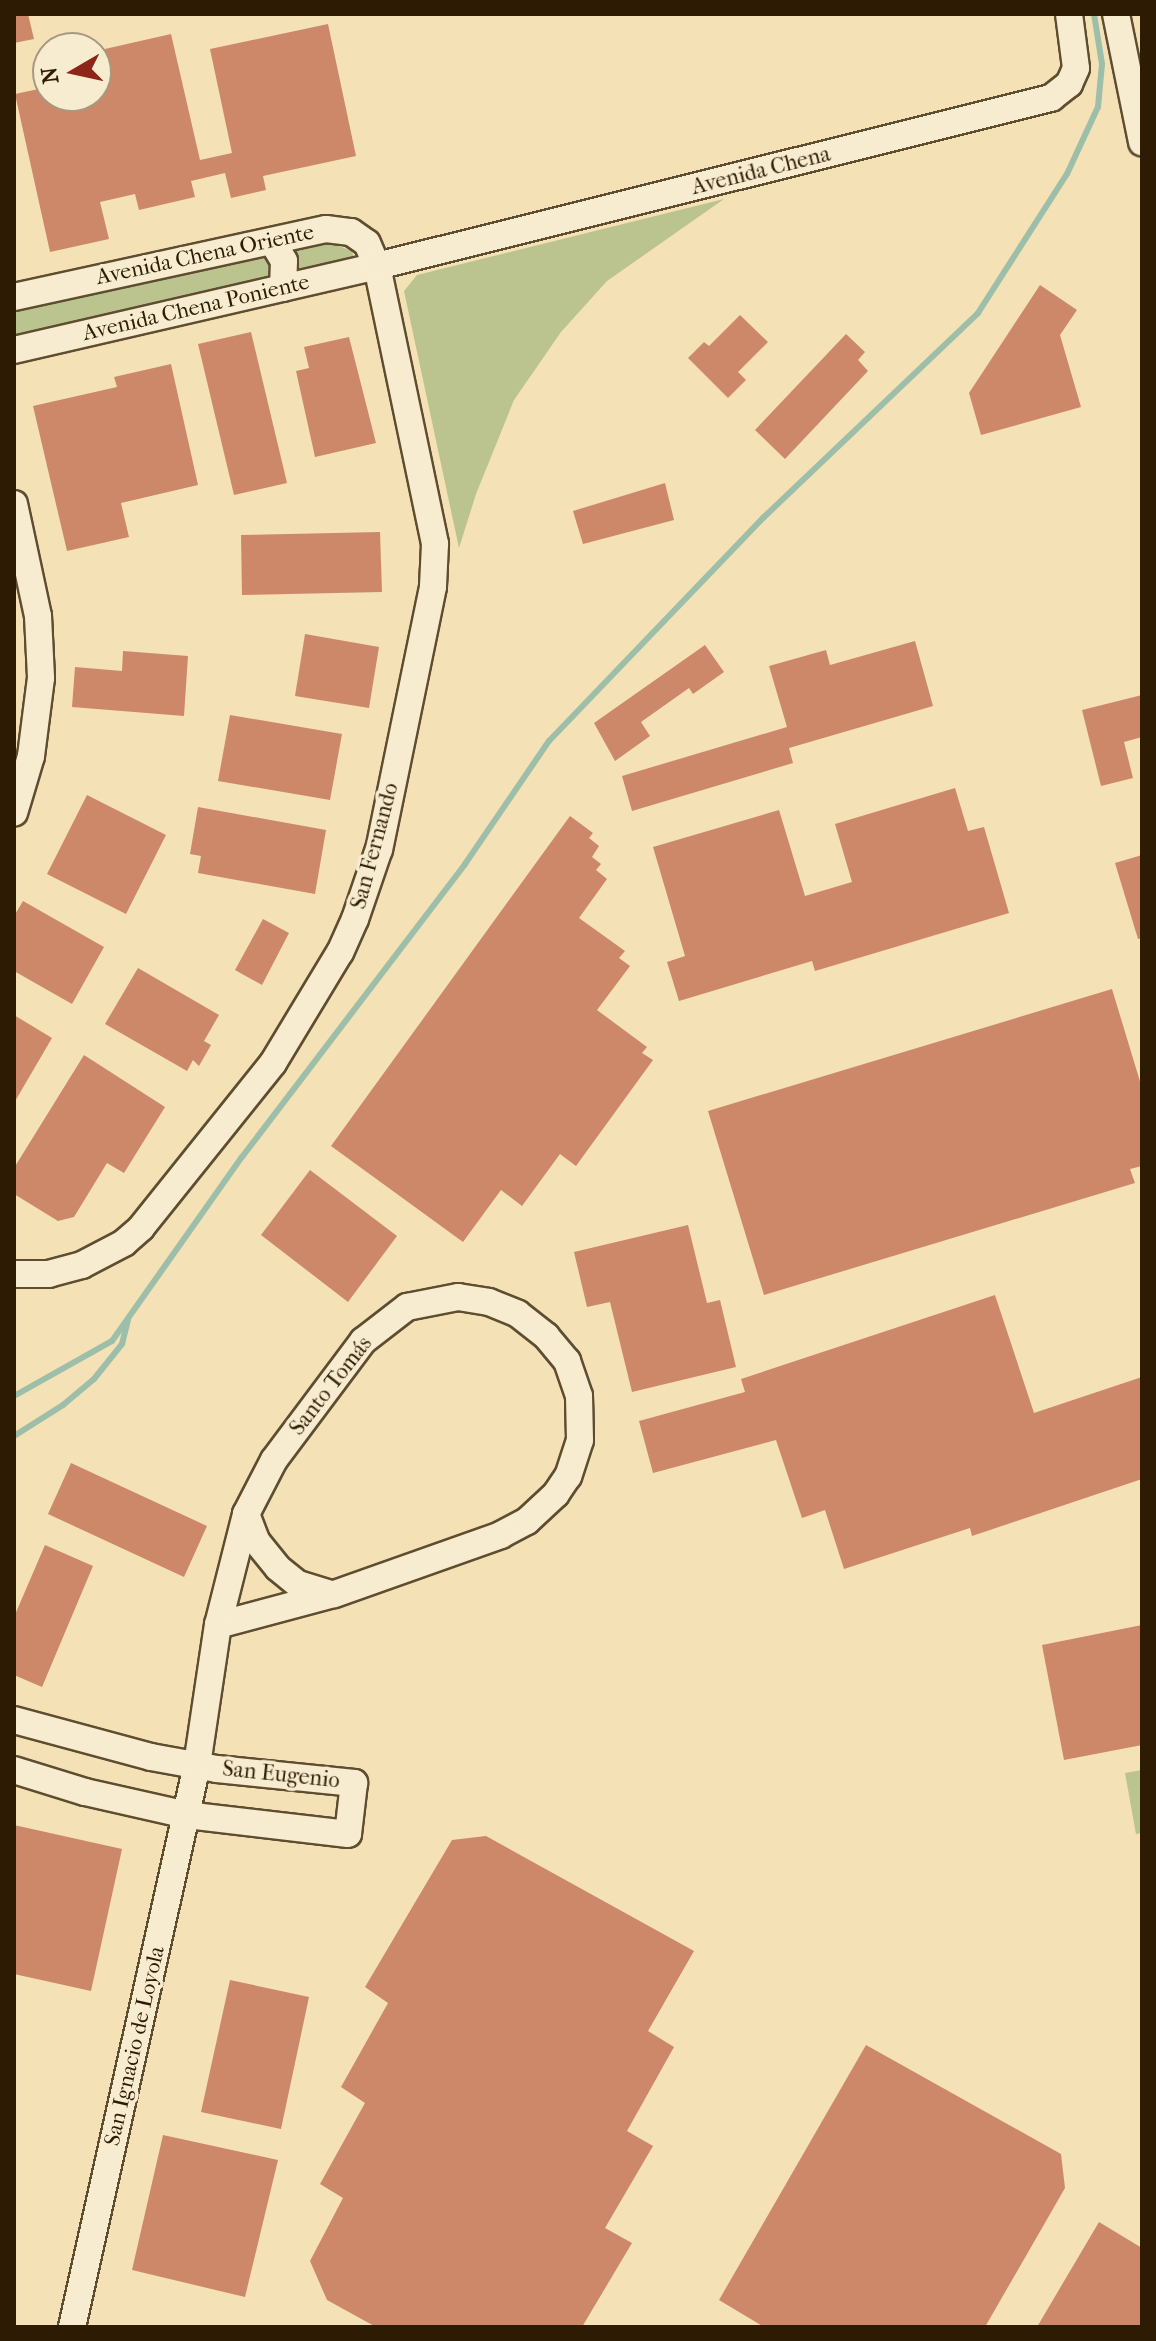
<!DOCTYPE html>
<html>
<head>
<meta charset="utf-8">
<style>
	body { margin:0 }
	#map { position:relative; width:1156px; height:2341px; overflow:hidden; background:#f4e1b6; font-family:"IM FELL French Canon",serif }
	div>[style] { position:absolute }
	.green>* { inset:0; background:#bbc38e }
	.stream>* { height:6px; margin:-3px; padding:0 3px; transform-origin:3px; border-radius:3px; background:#9dbea9 }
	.building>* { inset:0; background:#cd8869 }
	.roads { filter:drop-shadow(2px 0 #5f4d30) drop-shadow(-2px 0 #5f4d30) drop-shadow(0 2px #5f4d30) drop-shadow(0 -2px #5f4d30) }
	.minor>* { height:26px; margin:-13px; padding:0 13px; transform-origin:13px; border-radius:13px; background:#f8ecd0 }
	span { translate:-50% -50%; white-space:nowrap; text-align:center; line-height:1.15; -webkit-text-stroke:7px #f8ecd0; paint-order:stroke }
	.street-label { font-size:22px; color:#2d1c03 }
	.frame { position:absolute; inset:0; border:16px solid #2d1c03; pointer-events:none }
	.north { position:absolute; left:32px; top:32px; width:80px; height:80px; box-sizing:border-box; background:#f8ecd0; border:2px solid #a7997e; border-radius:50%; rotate:261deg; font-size:22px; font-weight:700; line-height:32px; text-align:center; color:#2d1c03 }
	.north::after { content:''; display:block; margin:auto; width:28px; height:36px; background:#8f2418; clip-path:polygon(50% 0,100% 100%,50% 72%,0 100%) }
</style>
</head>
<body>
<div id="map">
	<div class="green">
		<i style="clip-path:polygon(724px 199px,607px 281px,561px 332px,514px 400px,476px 494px,459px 548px,404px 291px,417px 275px)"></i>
		<i style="clip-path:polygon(331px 243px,352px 251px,355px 263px,297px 275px,299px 263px,293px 252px)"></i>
		<i style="clip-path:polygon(257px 256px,271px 256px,273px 270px,266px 280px,14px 339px,14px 312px)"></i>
		<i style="clip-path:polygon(1142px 1770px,1142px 1833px,1136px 1834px,1125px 1773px)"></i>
	</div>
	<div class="stream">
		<i style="left:14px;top:1396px;width:112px;rotate:-29.3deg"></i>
		<i style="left:112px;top:1341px;width:225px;rotate:-54.8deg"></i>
		<i style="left:242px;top:1157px;width:368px;rotate:-52.7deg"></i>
		<i style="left:465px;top:864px;width:149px;rotate:-55.7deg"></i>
		<i style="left:549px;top:741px;width:309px;rotate:-46.2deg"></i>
		<i style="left:763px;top:518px;width:297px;rotate:-43.6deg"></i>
		<i style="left:978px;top:313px;width:165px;rotate:-57.4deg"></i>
		<i style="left:1067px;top:174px;width:74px;rotate:-65.2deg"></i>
		<i style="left:1098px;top:107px;width:43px;rotate:-84.7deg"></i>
		<i style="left:1102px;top:64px;width:51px;rotate:-99.1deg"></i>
		<i style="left:14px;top:1436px;width:58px;rotate:-32.3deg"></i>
		<i style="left:63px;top:1405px;width:40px;rotate:-40deg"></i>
		<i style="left:94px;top:1379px;width:45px;rotate:-51.3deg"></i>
		<i style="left:122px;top:1344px;width:25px;rotate:-76deg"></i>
	</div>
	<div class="building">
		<i style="clip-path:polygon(14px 14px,28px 14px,34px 39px,14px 43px)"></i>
		<i style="clip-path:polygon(328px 24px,356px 156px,263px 176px,266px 190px,231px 198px,225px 173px,191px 181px,195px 197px,139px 210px,135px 194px,100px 202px,109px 239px,50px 252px,15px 94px,48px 87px,48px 96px,96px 96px,96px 51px,171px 34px,200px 160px,232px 153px,210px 49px)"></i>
		<i style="clip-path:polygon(1040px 285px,1077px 310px,1060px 335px,1081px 407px,981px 435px,969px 393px)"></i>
		<i style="clip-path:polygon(740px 315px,768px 342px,738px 372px,746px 380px,728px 398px,688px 358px,704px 342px,709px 346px)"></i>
		<i style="clip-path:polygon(251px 332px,287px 483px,234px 495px,198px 344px)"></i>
		<i style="clip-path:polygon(846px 334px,865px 352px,858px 360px,868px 371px,785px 459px,755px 430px)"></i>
		<i style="clip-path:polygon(349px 337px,376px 443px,315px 457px,296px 371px,309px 368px,304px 347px)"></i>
		<i style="clip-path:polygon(171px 364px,198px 485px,121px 503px,129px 537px,67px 551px,33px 406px,117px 387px,114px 377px)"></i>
		<i style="clip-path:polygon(665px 483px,674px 520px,583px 544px,573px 511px)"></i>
		<i style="clip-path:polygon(380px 532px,382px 592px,242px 595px,241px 535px)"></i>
		<i style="clip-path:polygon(305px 634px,379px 647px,369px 708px,295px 696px)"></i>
		<i style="clip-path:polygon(915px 641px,933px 706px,789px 748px,793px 763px,632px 811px,622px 776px,787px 727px,769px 666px,826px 650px,830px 665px)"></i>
		<i style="clip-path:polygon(705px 645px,724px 672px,693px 694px,689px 688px,641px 722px,650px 736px,615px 761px,594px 723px)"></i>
		<i style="clip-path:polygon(123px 651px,188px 656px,184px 716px,72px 707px,75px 667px,122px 671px)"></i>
		<i style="clip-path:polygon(1142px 695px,1142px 737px,1124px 742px,1133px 778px,1101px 786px,1082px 710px)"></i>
		<i style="clip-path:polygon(230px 715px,342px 734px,330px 800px,218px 781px)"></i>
		<i style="clip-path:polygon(955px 788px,968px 831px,984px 827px,1009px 913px,815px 971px,812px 961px,679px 1001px,667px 962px,685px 956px,653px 847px,779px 810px,805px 896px,852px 882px,835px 824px)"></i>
		<i style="clip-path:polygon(87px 795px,166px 835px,126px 914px,47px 874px)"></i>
		<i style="clip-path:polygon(198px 807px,326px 830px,315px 894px,198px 873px,201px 856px,190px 854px)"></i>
		<i style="clip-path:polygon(570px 816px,593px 833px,589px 838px,599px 846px,592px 857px,601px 864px,596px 870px,607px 879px,579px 918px,625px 951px,619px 958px,630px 966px,597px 1010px,647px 1047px,642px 1053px,653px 1060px,576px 1166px,560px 1154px,522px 1206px,501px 1190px,463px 1242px,331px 1146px)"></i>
		<i style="clip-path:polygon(1142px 855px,1142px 938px,1138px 939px,1115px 863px)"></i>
		<i style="clip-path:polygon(23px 901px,104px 947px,72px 1004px,14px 971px,14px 916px)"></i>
		<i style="clip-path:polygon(263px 919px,289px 933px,262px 985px,235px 970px)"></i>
		<i style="clip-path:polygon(138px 968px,219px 1015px,204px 1041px,211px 1045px,199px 1066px,193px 1060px,187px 1071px,105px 1024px)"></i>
		<i style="clip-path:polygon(1112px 989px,1142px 1088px,1142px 1166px,1130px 1169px,1135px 1183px,764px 1295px,708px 1111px)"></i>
		<i style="clip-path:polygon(14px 1015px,52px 1038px,14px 1103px)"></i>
		<i style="clip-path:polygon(84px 1055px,165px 1107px,124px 1173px,107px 1163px,74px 1217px,58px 1221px,14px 1194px,14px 1168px)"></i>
		<i style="clip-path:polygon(310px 1170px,397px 1236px,348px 1302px,261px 1235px)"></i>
		<i style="clip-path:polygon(688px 1225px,707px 1303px,720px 1300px,736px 1367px,632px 1392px,610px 1302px,587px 1307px,574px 1252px)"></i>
		<i style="clip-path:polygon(995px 1295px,1034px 1413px,1142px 1377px,1142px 1479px,972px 1536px,970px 1528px,844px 1569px,825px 1510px,802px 1518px,776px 1440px,653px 1473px,639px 1421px,745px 1392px,741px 1379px)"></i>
		<i style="clip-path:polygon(71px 1463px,207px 1526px,184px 1577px,48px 1514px)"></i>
		<i style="clip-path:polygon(45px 1545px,93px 1566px,42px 1687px,14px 1675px,14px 1617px)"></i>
		<i style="clip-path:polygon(1142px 1625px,1142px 1745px,1064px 1760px,1042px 1645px)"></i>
		<i style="clip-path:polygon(14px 1825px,122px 1849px,91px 1991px,14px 1974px)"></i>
		<i style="clip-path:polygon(486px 1836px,694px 1951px,648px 2031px,674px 2047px,627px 2131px,653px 2146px,605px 2228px,632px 2243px,582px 2327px,376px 2327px,327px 2300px,310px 2261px,343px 2198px,320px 2184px,365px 2103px,341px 2087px,388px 2003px,365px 1987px,452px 1840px)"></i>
		<i style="clip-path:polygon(230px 1980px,309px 1997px,281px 2129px,201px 2112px)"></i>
		<i style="clip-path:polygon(866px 2045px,1061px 2154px,1065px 2188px,985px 2327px,764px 2327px,719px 2300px)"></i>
		<i style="clip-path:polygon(163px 2135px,278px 2160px,245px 2297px,132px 2270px)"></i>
		<i style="clip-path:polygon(1099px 2222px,1142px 2248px,1142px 2327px,1037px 2327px)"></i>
	</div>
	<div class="roads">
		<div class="minor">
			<i style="left:1116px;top:14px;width:131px;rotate:78.5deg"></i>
			<i style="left:272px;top:241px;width:23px;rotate:59deg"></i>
			<i style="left:284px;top:261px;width:27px;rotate:92deg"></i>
			<i style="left:14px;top:297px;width:319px;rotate:-12.3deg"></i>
			<i style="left:326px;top:229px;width:25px;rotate:7deg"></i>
			<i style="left:351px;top:232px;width:19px;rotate:35deg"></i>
			<i style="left:367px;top:243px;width:25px;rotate:67deg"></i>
			<i style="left:377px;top:266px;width:284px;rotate:78.2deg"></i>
			<i style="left:435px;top:544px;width:43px;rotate:92.7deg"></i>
			<i style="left:433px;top:587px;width:268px;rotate:101.6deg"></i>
			<i style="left:379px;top:849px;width:74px;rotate:108.9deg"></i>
			<i style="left:355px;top:919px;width:36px;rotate:114deg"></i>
			<i style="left:340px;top:952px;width:130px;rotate:121.1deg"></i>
			<i style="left:273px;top:1063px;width:211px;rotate:128.7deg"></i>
			<i style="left:141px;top:1228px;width:23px;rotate:139deg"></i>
			<i style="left:124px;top:1243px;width:47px;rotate:152.4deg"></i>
			<i style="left:82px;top:1265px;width:34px;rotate:165deg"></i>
			<i style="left:49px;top:1274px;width:35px;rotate:180deg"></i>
			<i style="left:14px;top:350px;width:373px;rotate:-13deg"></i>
			<i style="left:377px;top:266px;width:695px;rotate:-14deg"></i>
			<i style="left:1051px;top:98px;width:23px;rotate:-38deg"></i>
			<i style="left:1069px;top:84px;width:17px;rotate:-66deg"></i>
			<i style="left:1076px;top:68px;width:54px;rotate:-97.4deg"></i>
			<i style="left:14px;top:504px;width:115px;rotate:77.9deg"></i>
			<i style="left:38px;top:616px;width:62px;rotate:87.2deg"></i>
			<i style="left:41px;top:678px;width:79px;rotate:97.3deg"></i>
			<i style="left:31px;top:756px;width:59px;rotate:106.6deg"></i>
			<i style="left:458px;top:1297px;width:31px;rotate:9deg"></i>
			<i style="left:489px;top:1302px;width:31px;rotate:22deg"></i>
			<i style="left:518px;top:1314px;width:36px;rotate:38deg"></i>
			<i style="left:546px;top:1336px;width:33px;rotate:50deg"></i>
			<i style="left:567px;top:1361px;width:37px;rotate:71deg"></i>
			<i style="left:579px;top:1396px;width:44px;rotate:88.7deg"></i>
			<i style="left:580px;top:1440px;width:38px;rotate:108deg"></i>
			<i style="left:568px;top:1476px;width:22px;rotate:124deg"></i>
			<i style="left:556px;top:1494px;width:40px;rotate:137deg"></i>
			<i style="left:527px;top:1521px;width:30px;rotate:152deg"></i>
			<i style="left:501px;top:1535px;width:177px;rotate:160.5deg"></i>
			<i style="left:334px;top:1594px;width:120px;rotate:165deg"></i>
			<i style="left:218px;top:1625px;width:114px;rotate:-75.8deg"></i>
			<i style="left:246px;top:1514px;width:61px;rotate:-62.6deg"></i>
			<i style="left:274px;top:1460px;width:149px;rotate:-53.2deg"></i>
			<i style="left:363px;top:1341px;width:56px;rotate:-37.7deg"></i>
			<i style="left:407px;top:1307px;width:52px;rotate:-11.1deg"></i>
			<i style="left:246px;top:1514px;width:30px;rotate:69deg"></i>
			<i style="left:257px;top:1542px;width:33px;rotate:51deg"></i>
			<i style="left:278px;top:1568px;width:26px;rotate:39deg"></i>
			<i style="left:298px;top:1584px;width:34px;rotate:17deg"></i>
			<i style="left:14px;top:1720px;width:142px;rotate:15.1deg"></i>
			<i style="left:151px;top:1757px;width:67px;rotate:10.3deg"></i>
			<i style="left:217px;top:1769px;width:138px;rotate:5.8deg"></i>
			<i style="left:354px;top:1783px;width:51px;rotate:96.7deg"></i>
			<i style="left:348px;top:1834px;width:162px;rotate:-173.3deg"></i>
			<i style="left:187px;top:1815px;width:105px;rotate:-167.3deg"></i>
			<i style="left:85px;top:1792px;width:74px;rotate:-162.8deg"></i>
			<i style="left:72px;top:2327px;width:576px;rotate:-77.46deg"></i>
			<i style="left:197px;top:1765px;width:142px;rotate:-81.5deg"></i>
		</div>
	</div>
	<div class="street-label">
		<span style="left:761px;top:171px;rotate:-14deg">Avenida Chena</span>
		<span style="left:205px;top:255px;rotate:-12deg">Avenida Chena Oriente</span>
		<span style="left:196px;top:308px;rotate:-13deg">Avenida Chena Poniente</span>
		<span style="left:375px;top:846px;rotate:-75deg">San Fernando</span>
		<span style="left:331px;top:1386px;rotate:-52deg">Santo Tomás</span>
		<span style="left:281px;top:1775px;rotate:6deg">San Eugenio</span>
		<span style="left:135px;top:2046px;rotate:-77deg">San Ignacio de Loyola</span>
	</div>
	<div class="frame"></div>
	<div class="north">N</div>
</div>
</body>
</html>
